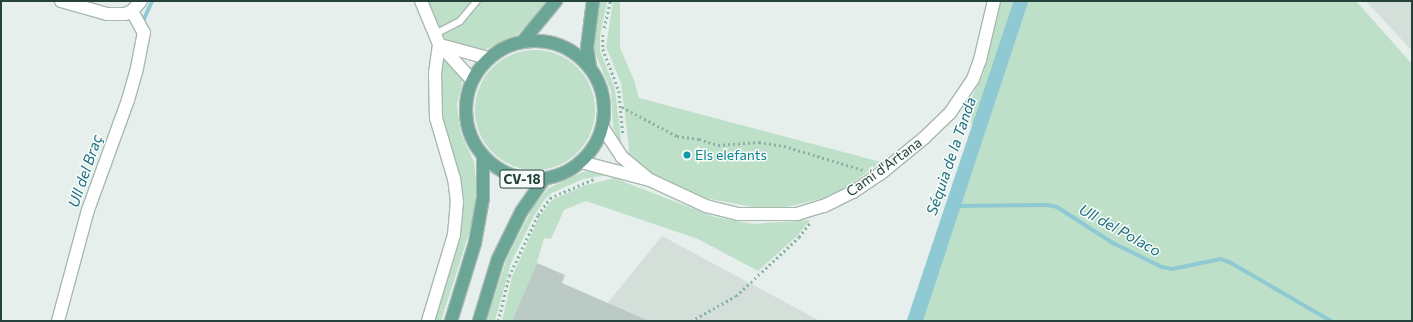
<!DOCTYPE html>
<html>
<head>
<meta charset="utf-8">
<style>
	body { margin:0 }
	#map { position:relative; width:1413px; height:322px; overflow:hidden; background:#e6efeb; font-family:Commissioner,sans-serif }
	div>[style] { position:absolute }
	.built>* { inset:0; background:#d4dfda }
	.green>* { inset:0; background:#bfe0c8 }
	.round { border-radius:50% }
	.stream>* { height:4px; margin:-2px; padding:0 2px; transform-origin:2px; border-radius:2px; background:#8ec9d4 }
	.canal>* { height:14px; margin:-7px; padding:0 7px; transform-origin:7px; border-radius:7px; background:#8ec9d4 }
	.building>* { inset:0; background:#bbcac4 }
	.path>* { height:2.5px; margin-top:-1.25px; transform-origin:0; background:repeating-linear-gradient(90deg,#86b3a5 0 2px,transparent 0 5px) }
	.roads { filter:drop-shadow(1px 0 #a8b8b2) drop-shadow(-1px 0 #a8b8b2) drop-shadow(0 1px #a8b8b2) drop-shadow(0 -1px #a8b8b2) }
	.lane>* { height:6px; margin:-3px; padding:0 3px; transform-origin:3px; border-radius:3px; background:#fff }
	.street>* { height:12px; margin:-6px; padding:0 6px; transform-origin:6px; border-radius:6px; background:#fff }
	.secondary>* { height:12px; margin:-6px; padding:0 6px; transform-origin:6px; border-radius:6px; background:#fff }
	.primary>* { height:12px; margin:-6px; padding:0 6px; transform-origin:6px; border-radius:6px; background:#6aa596 }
	.primary>.ring { margin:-6px; padding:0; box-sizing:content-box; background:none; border:12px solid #6aa596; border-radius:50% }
	.dots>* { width:11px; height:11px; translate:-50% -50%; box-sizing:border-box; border:2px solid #f7fbf9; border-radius:50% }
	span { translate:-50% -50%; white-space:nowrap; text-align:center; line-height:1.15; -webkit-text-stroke:3px #f7fbf9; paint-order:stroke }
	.shield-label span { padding:1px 3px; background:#f7fbf9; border:1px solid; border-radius:3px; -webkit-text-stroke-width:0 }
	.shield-label { font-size:13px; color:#24423a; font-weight:700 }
	.culture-label { font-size:14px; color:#0d838f }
	.left { translate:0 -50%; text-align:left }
	.street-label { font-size:14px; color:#24423a }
	.water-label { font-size:15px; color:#1c6f80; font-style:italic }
	.frame { position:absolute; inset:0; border:2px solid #24423a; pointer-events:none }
</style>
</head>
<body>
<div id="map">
	<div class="built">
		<i style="clip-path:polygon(1366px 1px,1412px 1px,1412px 51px)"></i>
		<i style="clip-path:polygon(662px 236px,820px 321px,593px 321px)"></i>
	</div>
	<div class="green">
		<i style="clip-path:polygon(424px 1px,546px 1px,534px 19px,517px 35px,484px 50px,474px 50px,441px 40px)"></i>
		<i style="clip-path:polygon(600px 1px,607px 1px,600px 36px,600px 51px,615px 89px,622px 148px,613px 128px,611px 91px,595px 53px,594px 34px)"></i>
		<i style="clip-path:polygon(613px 1px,620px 1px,620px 48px,634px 80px,639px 98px,881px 162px,848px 186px,825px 198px,786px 207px,753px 207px,705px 198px,654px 175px,628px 156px,629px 149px,621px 83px,606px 47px)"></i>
		<i style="clip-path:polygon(1000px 1px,1017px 1px,973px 127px,966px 108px,983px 75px)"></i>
		<i style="clip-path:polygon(1028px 1px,1356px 1px,1412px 64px,1412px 321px,923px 321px)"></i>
		<i class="round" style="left:475px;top:50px;width:120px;height:120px"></i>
		<i style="clip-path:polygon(441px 54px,464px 76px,457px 104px,459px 121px,461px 134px,474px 162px,477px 190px,471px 227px,441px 321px,430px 321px,456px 236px,440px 118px)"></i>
		<i style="clip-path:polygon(592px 171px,607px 175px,583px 179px,552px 193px,545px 199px,534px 216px,511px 263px,495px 321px,486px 321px,507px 258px,534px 205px,549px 188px,583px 172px)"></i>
		<i style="clip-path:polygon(614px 178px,715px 217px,753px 224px,810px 220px,798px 235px,758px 271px,698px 239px,586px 201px,564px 210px,551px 239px,544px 238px,537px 263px,512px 321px,502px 321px,512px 277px,539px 217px,552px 200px,586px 185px)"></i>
	</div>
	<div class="stream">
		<i style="left:144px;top:19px;width:20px;rotate:-66deg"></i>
		<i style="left:953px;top:206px;width:94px;rotate:-0.6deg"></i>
		<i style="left:1047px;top:205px;width:10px;rotate:11deg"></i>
		<i style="left:1057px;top:207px;width:67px;rotate:32.7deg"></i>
		<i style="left:1113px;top:243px;width:55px;rotate:26.1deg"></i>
		<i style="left:1162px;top:267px;width:10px;rotate:11deg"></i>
		<i style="left:1172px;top:269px;width:50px;rotate:-11.5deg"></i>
		<i style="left:1221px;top:259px;width:11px;rotate:22deg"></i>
		<i style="left:1231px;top:263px;width:116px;rotate:30.1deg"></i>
		<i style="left:921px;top:321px;width:337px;rotate:-71.8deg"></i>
	</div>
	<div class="canal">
		<i style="left:914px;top:321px;width:337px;rotate:-71.5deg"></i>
	</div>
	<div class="building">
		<i style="clip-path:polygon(537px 263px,565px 275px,562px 283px,649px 321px,512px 321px)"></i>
	</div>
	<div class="path">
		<i style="left:604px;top:28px;width:28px;rotate:-77deg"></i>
		<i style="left:603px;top:35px;width:14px;rotate:90deg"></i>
		<i style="left:603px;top:49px;width:45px;rotate:69.1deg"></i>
		<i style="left:619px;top:91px;width:43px;rotate:84.7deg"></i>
		<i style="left:622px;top:107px;width:62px;rotate:27.8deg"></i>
		<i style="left:677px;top:136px;width:22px;rotate:8deg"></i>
		<i style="left:699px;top:139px;width:20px;rotate:18deg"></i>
		<i style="left:718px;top:145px;width:41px;rotate:-4.2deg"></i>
		<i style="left:759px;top:142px;width:25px;rotate:9deg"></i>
		<i style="left:784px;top:146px;width:83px;rotate:16.9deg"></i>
		<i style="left:498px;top:321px;width:46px;rotate:-76.3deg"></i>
		<i style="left:509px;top:276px;width:68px;rotate:-64.6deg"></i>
		<i style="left:538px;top:215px;width:21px;rotate:-55deg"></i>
		<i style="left:550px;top:198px;width:48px;rotate:-23.4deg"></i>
		<i style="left:691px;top:321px;width:51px;rotate:-29.1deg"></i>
		<i style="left:736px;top:296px;width:86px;rotate:-43.1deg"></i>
		<i style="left:799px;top:237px;width:18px;rotate:-52deg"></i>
	</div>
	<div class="roads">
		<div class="lane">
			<i style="left:435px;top:34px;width:28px;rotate:-27deg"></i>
			<i style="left:460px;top:21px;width:26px;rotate:-50deg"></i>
		</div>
		<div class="street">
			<i style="left:61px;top:1px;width:48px;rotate:15.8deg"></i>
			<i style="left:107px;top:14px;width:18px"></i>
			<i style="left:125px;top:14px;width:8px;rotate:-23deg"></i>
			<i style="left:132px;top:11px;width:13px;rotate:-48deg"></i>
			<i style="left:421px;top:1px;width:47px;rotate:67.3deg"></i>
			<i style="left:439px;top:44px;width:49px;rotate:47.5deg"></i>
			<i style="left:440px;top:45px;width:50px;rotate:15.2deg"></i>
			<i style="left:58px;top:321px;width:115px;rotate:-74.9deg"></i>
			<i style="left:88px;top:210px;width:117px;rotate:-70deg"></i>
			<i style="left:128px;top:100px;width:33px;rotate:-74deg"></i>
			<i style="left:137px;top:68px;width:36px;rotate:-79deg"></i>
			<i style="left:144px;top:33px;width:25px;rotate:-119deg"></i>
			<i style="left:428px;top:321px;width:90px;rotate:-73.2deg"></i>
			<i style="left:454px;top:235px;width:33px;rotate:-85deg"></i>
			<i style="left:457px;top:202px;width:23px;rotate:-97deg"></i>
			<i style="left:454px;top:179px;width:64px;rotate:-106.4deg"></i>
			<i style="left:436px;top:118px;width:45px;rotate:-91.3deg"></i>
			<i style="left:435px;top:73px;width:29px;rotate:-82deg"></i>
		</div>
		<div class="secondary">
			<i style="left:603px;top:128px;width:35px;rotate:57deg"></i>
			<i style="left:622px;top:157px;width:33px;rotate:40deg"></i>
			<i style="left:581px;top:162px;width:71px;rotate:14.6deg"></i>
			<i style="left:650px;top:180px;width:62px;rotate:24.9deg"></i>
			<i style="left:706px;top:206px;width:33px;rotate:14deg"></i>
			<i style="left:738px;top:214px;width:59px"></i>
			<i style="left:797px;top:214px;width:28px;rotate:-17deg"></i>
			<i style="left:824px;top:206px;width:32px;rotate:-26deg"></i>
			<i style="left:853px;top:192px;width:32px;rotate:-34deg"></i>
			<i style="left:880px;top:174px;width:57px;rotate:-39.3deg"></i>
			<i style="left:924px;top:138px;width:36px;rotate:-44deg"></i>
			<i style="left:950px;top:113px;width:41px;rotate:-55.9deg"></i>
			<i style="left:973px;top:79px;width:20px;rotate:-70deg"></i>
			<i style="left:980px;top:60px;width:61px;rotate:-76.7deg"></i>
		</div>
		<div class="primary">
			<i class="ring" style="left:466px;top:41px;width:126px;height:126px"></i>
			<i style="left:523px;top:41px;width:52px;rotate:-50.5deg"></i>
			<i style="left:590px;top:67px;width:19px;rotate:-99deg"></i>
			<i style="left:587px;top:48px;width:47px;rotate:-82.7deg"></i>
			<i style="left:451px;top:321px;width:82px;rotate:-72.9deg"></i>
			<i style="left:475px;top:243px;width:46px;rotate:-79.9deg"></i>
			<i style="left:483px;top:198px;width:41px;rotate:-90deg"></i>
			<i style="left:479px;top:321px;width:65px;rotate:-73deg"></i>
			<i style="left:498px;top:259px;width:52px;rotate:-63.9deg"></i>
			<i style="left:521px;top:212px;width:40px;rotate:-55.1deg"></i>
		</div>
	</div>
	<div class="dots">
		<i style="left:687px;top:155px;background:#0f9aa8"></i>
	</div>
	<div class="shield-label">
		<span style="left:522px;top:179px">CV-18</span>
	</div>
	<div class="culture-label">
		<span class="left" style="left:695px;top:155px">Els elefants</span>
	</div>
	<div class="street-label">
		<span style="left:884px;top:167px;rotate:-36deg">Camí d'Artana</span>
	</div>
	<div class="water-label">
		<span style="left:951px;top:156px;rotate:-71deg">Séquia de la Tanda</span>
		<span style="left:85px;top:171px;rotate:-71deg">Ull del Braç</span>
		<span style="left:1120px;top:230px;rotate:29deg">Ull del Polaco</span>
	</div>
	<div class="frame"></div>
</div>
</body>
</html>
